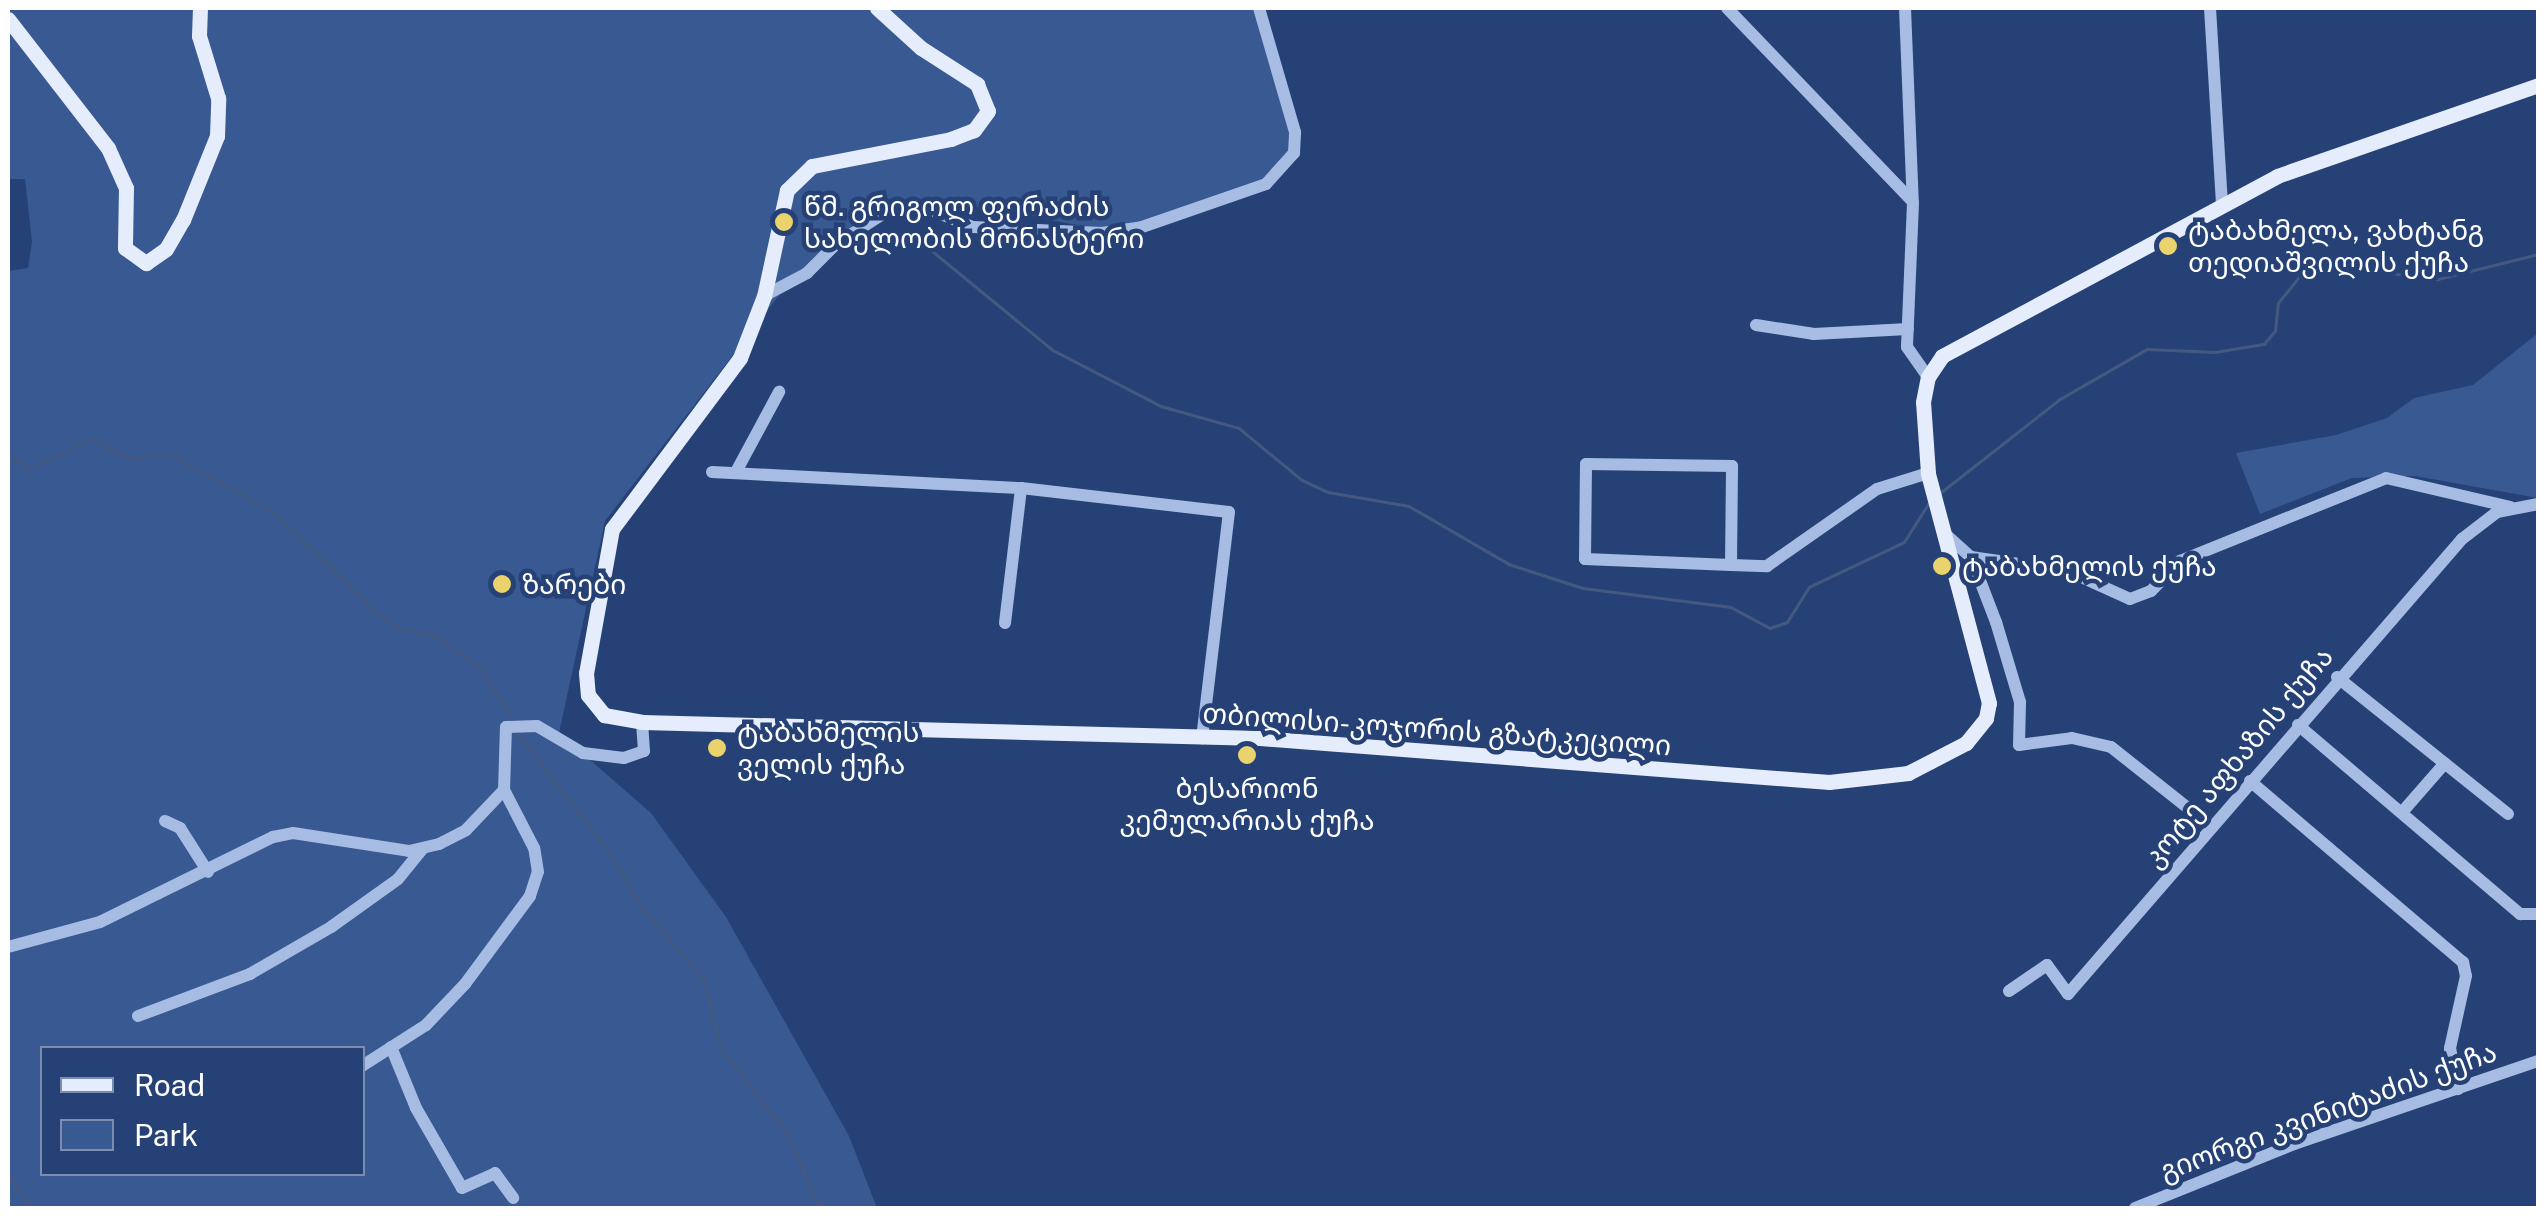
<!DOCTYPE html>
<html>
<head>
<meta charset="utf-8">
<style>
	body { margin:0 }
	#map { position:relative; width:2546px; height:1216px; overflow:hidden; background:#264176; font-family:"Public Sans","Noto Sans Georgian",sans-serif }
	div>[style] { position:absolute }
	.green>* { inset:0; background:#395993 }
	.stream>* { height:2.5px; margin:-1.25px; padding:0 1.25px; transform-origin:1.25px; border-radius:1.25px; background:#445980 }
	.minor>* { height:12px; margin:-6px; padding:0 6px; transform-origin:6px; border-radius:6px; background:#a6bce2 }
	.major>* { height:15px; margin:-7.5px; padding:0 7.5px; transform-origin:7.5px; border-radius:7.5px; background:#e5ecfb }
	.dots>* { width:28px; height:28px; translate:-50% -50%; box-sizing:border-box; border:5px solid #264176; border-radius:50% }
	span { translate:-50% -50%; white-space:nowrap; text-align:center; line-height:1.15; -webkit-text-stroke:9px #264176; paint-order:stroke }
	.poi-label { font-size:28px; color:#fff }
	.left { translate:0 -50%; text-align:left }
	.street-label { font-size:28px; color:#fff }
	.frame { position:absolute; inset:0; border:10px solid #fff; pointer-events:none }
	.legend { position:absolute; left:40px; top:1046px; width:325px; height:130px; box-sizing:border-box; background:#264176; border:2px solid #7d8dad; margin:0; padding:12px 18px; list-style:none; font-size:30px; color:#fff }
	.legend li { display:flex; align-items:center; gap:20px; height:50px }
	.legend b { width:50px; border:2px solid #7d8dad }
</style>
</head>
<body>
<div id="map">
	<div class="green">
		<i style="clip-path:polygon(evenodd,8px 8px,1253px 8px,1287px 97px,1291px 153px,1265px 182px,1181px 213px,1101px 229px,945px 202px,879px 202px,790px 281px,605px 521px,559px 733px,651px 813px,726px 917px,849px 1136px,877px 1208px,8px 1208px,8px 271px,28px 268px,32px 242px,25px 179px,8px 179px,8px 8px,42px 1048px,362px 1048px,362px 1174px,42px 1174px,42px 1048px)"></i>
		<i style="clip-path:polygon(2538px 333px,2538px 498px,2415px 476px,2352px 478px,2260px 514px,2236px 453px,2336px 435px,2387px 418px,2414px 398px,2473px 385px)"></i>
	</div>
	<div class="stream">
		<i style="left:871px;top:237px;width:55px;rotate:8.4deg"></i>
		<i style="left:925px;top:245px;width:166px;rotate:39.4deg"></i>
		<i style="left:1053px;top:350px;width:122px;rotate:27.4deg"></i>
		<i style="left:1161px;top:406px;width:81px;rotate:15.8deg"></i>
		<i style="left:1239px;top:428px;width:82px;rotate:39.5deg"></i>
		<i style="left:1302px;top:480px;width:29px;rotate:25deg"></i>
		<i style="left:1328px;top:492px;width:82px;rotate:9.8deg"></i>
		<i style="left:1409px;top:506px;width:116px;rotate:30.1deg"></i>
		<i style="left:1509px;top:564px;width:78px;rotate:18deg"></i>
		<i style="left:1583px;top:588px;width:149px;rotate:7.3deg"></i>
		<i style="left:1731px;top:607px;width:44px;rotate:28.3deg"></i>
		<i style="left:1770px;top:628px;width:18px;rotate:-19deg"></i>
		<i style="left:1787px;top:622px;width:41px;rotate:-57.8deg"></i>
		<i style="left:1809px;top:587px;width:105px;rotate:-25.3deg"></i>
		<i style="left:1904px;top:542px;width:49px;rotate:-57.6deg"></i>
		<i style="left:8px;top:455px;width:26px;rotate:32deg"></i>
		<i style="left:30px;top:469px;width:68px;rotate:-26.2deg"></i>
		<i style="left:91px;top:439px;width:45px;rotate:26.6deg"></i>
		<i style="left:131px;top:459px;width:38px;rotate:-9deg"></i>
		<i style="left:169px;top:453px;width:122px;rotate:29.5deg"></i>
		<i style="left:275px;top:513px;width:141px;rotate:44.7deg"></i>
		<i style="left:375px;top:612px;width:30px;rotate:33deg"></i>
		<i style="left:400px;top:628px;width:39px;rotate:12deg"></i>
		<i style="left:438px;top:636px;width:54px;rotate:37.5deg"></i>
		<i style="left:481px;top:669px;width:55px;rotate:56.9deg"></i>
		<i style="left:1940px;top:493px;width:152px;rotate:-38.1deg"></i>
		<i style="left:2060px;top:399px;width:100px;rotate:-29.9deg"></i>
		<i style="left:2147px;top:349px;width:68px;rotate:2.5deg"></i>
		<i style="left:2215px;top:352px;width:50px;rotate:-9.3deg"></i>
		<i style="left:2264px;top:344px;width:17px;rotate:-50deg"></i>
		<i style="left:2275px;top:331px;width:28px;rotate:-84deg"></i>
		<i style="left:2278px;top:303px;width:32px;rotate:-51deg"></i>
		<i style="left:2298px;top:278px;width:33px;rotate:-23deg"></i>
		<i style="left:2328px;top:265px;width:111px;rotate:7.3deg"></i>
		<i style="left:2438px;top:279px;width:103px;rotate:-14deg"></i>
		<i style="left:518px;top:733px;width:156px;rotate:52.5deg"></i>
		<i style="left:613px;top:857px;width:59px;rotate:60.4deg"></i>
		<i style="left:642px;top:908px;width:94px;rotate:48.9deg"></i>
		<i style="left:704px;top:979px;width:72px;rotate:76.3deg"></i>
		<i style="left:721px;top:1049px;width:105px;rotate:51.6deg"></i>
		<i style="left:786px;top:1131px;width:84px;rotate:66.2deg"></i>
		<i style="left:8px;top:1176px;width:41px;rotate:50.9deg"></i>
	</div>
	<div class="minor">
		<i style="left:1727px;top:8px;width:267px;rotate:46.2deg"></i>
		<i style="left:1905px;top:8px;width:195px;rotate:87.7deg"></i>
		<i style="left:1913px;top:203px;width:144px;rotate:92.4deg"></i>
		<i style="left:1907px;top:347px;width:37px;rotate:55deg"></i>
		<i style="left:2210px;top:8px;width:195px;rotate:86.5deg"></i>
		<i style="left:764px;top:296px;width:49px;rotate:-28.1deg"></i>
		<i style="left:807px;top:273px;width:41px;rotate:-45deg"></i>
		<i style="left:836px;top:244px;width:59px;rotate:-32.6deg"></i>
		<i style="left:886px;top:212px;width:47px;rotate:-1.2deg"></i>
		<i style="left:933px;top:211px;width:43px;rotate:21.8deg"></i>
		<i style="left:973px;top:227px;width:129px;rotate:2.7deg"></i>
		<i style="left:1102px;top:233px;width:40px;rotate:-8.5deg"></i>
		<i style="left:1142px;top:227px;width:131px;rotate:-19.1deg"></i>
		<i style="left:1266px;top:184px;width:42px;rotate:-47.9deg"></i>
		<i style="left:1294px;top:153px;width:21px;rotate:-87deg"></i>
		<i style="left:1295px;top:132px;width:129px;rotate:-106.2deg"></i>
		<i style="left:1756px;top:325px;width:59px;rotate:8.8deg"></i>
		<i style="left:1814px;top:334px;width:94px;rotate:-3deg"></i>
		<i style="left:737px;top:470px;width:89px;rotate:-61.7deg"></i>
		<i style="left:712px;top:472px;width:309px;rotate:3deg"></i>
		<i style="left:1943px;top:532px;width:38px;rotate:42deg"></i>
		<i style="left:1971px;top:557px;width:70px;rotate:69deg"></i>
		<i style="left:1996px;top:622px;width:84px;rotate:73.3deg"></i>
		<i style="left:2020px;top:702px;width:43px;rotate:91.3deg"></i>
		<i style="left:2019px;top:745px;width:53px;rotate:-7.5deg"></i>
		<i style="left:2072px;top:738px;width:40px;rotate:13deg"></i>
		<i style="left:2111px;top:747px;width:129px;rotate:38.4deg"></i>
		<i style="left:1971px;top:557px;width:98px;rotate:8.2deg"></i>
		<i style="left:2068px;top:571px;width:68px;rotate:24.3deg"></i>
		<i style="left:2130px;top:599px;width:22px;rotate:-21deg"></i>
		<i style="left:2151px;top:591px;width:42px;rotate:-46deg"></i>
		<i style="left:2180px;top:561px;width:222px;rotate:-21.9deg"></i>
		<i style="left:2386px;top:478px;width:128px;rotate:13.1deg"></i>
		<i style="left:1731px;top:565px;width:99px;rotate:-89.4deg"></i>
		<i style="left:1732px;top:466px;width:146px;rotate:-179.2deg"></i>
		<i style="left:1586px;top:464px;width:95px;rotate:90.6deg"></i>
		<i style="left:1585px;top:559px;width:146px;rotate:2.4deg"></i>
		<i style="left:1731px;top:565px;width:36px;rotate:2deg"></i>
		<i style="left:1767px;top:566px;width:134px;rotate:-35deg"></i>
		<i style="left:1877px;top:489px;width:53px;rotate:-17.4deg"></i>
		<i style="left:1005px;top:623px;width:136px;rotate:-83.2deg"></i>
		<i style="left:1021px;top:488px;width:209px;rotate:6.6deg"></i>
		<i style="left:1229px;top:512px;width:228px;rotate:96.8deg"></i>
		<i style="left:2337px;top:677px;width:219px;rotate:38.7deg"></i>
		<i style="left:2298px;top:725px;width:292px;rotate:40.4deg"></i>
		<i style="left:2520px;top:914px;width:18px"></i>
		<i style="left:2250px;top:781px;width:280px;rotate:40.4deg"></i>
		<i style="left:2463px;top:962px;width:14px;rotate:78deg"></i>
		<i style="left:2466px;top:976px;width:74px;rotate:102.5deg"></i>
		<i style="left:2450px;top:1048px;width:42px;rotate:79deg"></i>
		<i style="left:2404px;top:810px;width:62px;rotate:-48.9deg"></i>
		<i style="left:165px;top:821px;width:17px;rotate:25deg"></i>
		<i style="left:180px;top:828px;width:52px;rotate:57.5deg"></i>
		<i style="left:8px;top:947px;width:95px;rotate:-15.2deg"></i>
		<i style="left:100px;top:922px;width:193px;rotate:-26.2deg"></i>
		<i style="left:273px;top:837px;width:20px;rotate:-11deg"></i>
		<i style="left:293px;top:833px;width:117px;rotate:8.8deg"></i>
		<i style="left:409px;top:851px;width:31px;rotate:-13deg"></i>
		<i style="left:439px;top:844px;width:30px;rotate:-27deg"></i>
		<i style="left:466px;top:830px;width:55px;rotate:-46.5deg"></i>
		<i style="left:504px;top:790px;width:63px;rotate:-88.2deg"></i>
		<i style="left:506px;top:727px;width:31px;rotate:-2deg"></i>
		<i style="left:537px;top:726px;width:53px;rotate:30.4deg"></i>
		<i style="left:583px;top:753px;width:41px;rotate:7deg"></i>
		<i style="left:624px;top:758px;width:21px;rotate:-19deg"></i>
		<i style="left:644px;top:751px;width:29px;rotate:-94deg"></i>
		<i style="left:2009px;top:991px;width:46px;rotate:-34.4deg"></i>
		<i style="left:2047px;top:965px;width:36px;rotate:54deg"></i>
		<i style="left:2068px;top:994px;width:602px;rotate:-49.11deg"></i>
		<i style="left:2462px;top:539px;width:44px;rotate:-37.6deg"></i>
		<i style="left:2497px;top:512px;width:42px;rotate:-11deg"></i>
		<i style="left:138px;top:1016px;width:120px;rotate:-20.6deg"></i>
		<i style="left:250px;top:974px;width:94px;rotate:-30.1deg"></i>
		<i style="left:331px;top:927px;width:82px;rotate:-35.6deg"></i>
		<i style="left:398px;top:879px;width:40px;rotate:-51deg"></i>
		<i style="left:391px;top:1047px;width:66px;rotate:67.7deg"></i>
		<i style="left:416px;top:1108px;width:92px;rotate:60.1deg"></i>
		<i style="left:462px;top:1188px;width:36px;rotate:-24deg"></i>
		<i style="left:495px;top:1173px;width:31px;rotate:54deg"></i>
		<i style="left:362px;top:1066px;width:76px;rotate:-32.6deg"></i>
		<i style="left:426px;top:1025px;width:57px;rotate:-46.4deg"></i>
		<i style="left:465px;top:984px;width:109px;rotate:-53.5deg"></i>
		<i style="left:530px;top:896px;width:25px;rotate:-72deg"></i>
		<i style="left:538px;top:872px;width:24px;rotate:-99deg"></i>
		<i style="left:534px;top:848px;width:65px;rotate:-117.3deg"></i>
		<i style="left:2135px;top:1208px;width:171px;rotate:-21.9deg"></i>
		<i style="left:2294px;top:1144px;width:258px;rotate:-18.8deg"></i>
	</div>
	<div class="major">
		<i style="left:877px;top:8px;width:59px;rotate:42.3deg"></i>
		<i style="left:921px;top:48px;width:67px;rotate:32.7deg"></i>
		<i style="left:977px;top:84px;width:29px;rotate:68deg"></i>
		<i style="left:988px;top:111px;width:24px;rotate:126deg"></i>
		<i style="left:974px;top:130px;width:25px;rotate:159deg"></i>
		<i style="left:951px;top:139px;width:142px;rotate:169deg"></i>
		<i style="left:812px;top:166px;width:35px;rotate:136deg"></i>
		<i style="left:787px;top:190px;width:108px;rotate:102.2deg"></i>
		<i style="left:764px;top:296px;width:66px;rotate:111.2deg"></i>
		<i style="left:740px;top:358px;width:214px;rotate:126.8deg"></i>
		<i style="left:612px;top:529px;width:146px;rotate:100.2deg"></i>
		<i style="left:586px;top:673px;width:22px;rotate:85deg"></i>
		<i style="left:588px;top:695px;width:26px;rotate:51deg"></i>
		<i style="left:604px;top:715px;width:39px;rotate:10deg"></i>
		<i style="left:642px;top:722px;width:618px;rotate:1.48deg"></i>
		<i style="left:1260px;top:738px;width:571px;rotate:4.42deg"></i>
		<i style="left:1829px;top:782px;width:80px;rotate:-6.5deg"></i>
		<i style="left:1908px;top:773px;width:65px;rotate:-27.3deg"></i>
		<i style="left:1966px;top:743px;width:32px;rotate:-51deg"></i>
		<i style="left:1986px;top:718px;width:15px;rotate:-79deg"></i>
		<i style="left:1989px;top:703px;width:238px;rotate:-104.9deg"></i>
		<i style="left:1928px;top:473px;width:71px;rotate:-94deg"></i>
		<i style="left:1923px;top:402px;width:25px;rotate:-79deg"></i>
		<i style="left:1928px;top:377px;width:25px;rotate:-56deg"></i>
		<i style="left:1942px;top:356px;width:380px;rotate:-28.2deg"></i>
		<i style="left:2277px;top:176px;width:276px;rotate:-19.2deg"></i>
		<i style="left:8px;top:19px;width:163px;rotate:52.2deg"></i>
		<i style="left:108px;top:148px;width:44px;rotate:65.8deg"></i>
		<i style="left:126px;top:188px;width:60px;rotate:91deg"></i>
		<i style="left:125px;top:248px;width:26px;rotate:36deg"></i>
		<i style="left:146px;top:263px;width:24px;rotate:-35deg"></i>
		<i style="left:166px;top:249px;width:34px;rotate:-60deg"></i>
		<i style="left:183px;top:220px;width:91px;rotate:-68deg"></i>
		<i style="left:217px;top:136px;width:38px;rotate:-88deg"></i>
		<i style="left:218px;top:98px;width:65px;rotate:-107deg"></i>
		<i style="left:199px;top:36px;width:28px;rotate:-88deg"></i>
	</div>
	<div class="dots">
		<i style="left:784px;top:222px;background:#ead26c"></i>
		<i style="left:2168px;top:246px;background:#ead26c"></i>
		<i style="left:1942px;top:566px;background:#ead26c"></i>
		<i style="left:502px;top:584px;background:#ead26c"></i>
		<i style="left:717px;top:748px;background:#ead26c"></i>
		<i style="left:1247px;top:755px;background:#ead26c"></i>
	</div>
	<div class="poi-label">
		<span class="left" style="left:804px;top:222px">წმ. გრიგოლ ფერაძის<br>სახელობის მონასტერი</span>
		<span class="left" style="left:2188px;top:246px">ტაბახმელა, ვახტანგ<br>თედიაშვილის ქუჩა</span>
		<span class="left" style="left:1962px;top:566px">ტაბახმელის ქუჩა</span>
		<span class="left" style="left:522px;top:584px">ზარები</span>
		<span class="left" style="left:737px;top:748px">ტაბახმელის<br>ველის ქუჩა</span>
		<span style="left:1247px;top:804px">ბესარიონ<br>კემულარიას ქუჩა</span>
	</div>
	<div class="street-label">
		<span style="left:1437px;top:729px;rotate:4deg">თბილისი-კოჯორის გზატკეცილი</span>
		<span style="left:2238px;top:757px;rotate:-50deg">კოტე აფხაზის ქუჩა</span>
		<span style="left:2328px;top:1111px;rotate:-20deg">გიორგი კვინიტაძის ქუჩა</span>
	</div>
	<div class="frame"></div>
	<ul class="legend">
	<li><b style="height:12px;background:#e5ecfb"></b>Road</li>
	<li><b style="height:28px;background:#395993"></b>Park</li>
	</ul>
</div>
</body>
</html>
